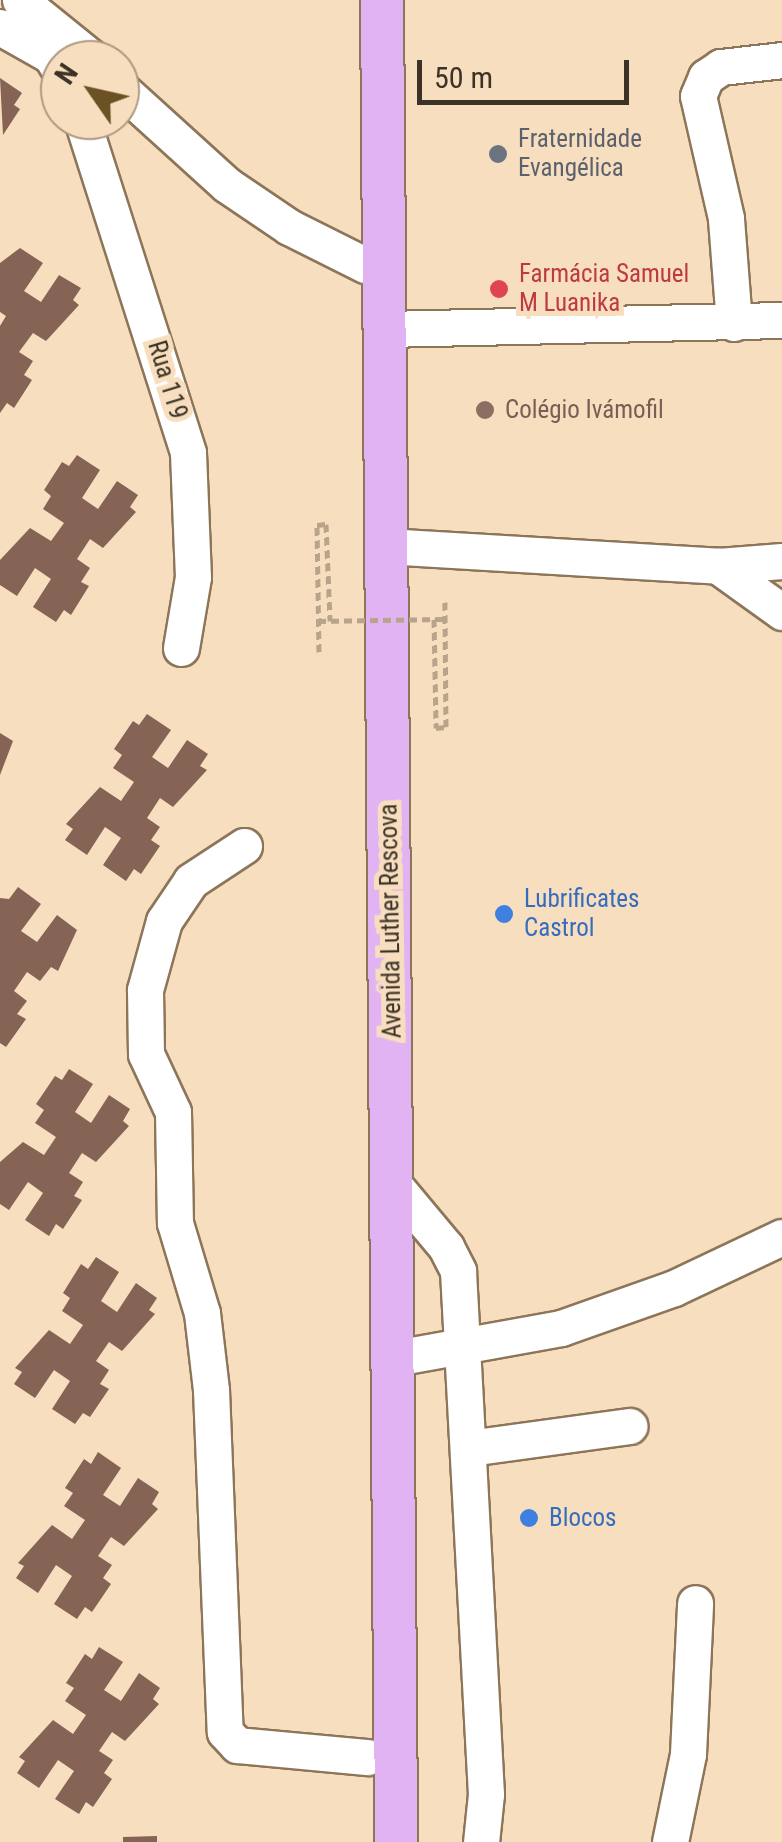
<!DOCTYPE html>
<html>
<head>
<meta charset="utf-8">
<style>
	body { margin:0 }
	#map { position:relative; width:782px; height:1842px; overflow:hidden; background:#f7debf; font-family:"Roboto Condensed",sans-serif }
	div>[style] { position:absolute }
	.building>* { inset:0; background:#856355 }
	.path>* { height:5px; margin-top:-2.5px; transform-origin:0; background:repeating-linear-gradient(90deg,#b8a48b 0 8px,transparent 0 13px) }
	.roads { filter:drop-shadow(2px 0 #8c7559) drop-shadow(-2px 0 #8c7559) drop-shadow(0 2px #8c7559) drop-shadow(0 -2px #8c7559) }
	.minor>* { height:35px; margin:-17.5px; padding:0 17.5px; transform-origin:17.5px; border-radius:17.5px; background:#fff }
	.major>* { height:42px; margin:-21px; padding:0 21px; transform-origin:21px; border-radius:21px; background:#e2b3f2 }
	.path-bridge>* { height:5px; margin-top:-2.5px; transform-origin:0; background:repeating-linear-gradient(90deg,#b8a48b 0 8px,transparent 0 13px) }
	.dots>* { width:28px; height:28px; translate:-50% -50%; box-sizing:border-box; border:5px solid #f7debf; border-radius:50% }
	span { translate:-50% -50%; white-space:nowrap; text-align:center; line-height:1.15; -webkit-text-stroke:10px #f7debf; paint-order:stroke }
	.worship-label { font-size:25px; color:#5b616d }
	.left { translate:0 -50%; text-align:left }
	.health-label { font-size:25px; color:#be3a42 }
	.street-label { font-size:25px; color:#3c3226 }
	.education-label { font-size:25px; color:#785e54 }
	.shop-label { font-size:25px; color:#366cbe }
	.north { position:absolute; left:40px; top:40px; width:100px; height:100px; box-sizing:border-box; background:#f7debf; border:2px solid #ac9982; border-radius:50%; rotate:304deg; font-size:28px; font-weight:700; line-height:40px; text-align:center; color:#3c3226 }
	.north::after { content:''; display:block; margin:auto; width:35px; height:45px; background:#6b5123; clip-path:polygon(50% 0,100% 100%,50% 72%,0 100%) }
	.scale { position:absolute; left:417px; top:60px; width:212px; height:45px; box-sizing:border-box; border:5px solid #3c3226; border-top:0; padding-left:12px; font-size:30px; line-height:35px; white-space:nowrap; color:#3c3226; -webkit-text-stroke:8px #f7debf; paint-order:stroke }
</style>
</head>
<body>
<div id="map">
	<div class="building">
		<i style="clip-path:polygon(0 78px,22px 93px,14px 105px,20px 109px,3px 135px)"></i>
		<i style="clip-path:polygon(20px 248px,43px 263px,24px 291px,41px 302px,59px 275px,81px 288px,73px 300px,79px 305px,46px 341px,33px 333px,19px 352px,33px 361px,24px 375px,32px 380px,14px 408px,7px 403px,0 413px,0 326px,6px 316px,0 312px,0 263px)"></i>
		<i style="clip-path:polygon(77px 455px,100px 470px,82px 498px,98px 509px,117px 481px,138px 495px,130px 507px,136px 512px,103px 548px,90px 539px,77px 559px,90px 568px,81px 582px,89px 586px,71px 615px,64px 610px,56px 622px,33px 607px,51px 579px,35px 568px,17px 596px,0 585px,0 560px,30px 528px,51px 541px,64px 523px,43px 509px,51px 496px,44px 490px,62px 462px,69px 466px)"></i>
		<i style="clip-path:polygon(147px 714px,171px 730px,152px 757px,168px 768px,187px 740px,208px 754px,200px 766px,207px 770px,173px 807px,160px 798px,147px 818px,160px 827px,151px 840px,160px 846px,141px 874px,134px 869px,126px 881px,103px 865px,121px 838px,105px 827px,87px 855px,65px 840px,73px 829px,66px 824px,100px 787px,121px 801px,134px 782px,113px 768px,122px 755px,114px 749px,133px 721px,139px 725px)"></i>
		<i style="clip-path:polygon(0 733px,13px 741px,0 775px)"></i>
		<i style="clip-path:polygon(18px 887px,41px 904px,21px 931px,37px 942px,57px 915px,77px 930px,58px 971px,51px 967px,40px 981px,27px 972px,14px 991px,27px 1001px,17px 1014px,26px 1019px,6px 1047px,0 1043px,0 898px,9px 899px)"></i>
		<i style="clip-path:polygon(69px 1069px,93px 1084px,75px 1112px,91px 1123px,109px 1095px,130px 1109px,123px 1121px,129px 1126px,96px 1162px,82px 1153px,69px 1173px,83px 1182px,74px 1196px,82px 1200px,63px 1229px,56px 1224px,49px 1236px,25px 1220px,43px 1193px,28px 1182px,9px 1210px,0 1204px,0 1162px,23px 1142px,44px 1155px,56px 1137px,35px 1123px,44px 1110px,36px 1104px,55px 1076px,62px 1080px)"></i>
		<i style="clip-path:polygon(96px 1257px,119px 1272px,101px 1301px,117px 1312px,136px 1283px,157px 1298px,149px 1310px,155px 1314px,122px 1351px,109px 1342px,96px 1361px,109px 1370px,100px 1384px,109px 1389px,90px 1417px,83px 1413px,75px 1424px,52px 1409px,70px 1381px,54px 1370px,35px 1398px,14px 1384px,22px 1372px,15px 1368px,49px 1330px,70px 1344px,83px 1325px,62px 1311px,70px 1298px,63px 1293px,81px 1264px,88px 1269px)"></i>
		<i style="clip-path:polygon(98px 1452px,121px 1468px,103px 1495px,120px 1506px,138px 1478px,159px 1492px,152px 1504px,158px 1509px,124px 1546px,111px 1537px,98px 1556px,112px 1565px,103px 1578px,111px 1584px,92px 1612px,85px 1607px,77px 1619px,54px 1604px,72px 1576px,56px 1565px,38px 1593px,16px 1578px,24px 1566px,18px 1563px,52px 1525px,72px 1539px,85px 1520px,64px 1506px,73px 1493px,65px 1488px,84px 1459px,91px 1464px)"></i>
		<i style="clip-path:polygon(99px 1647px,123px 1662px,104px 1690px,121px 1701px,139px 1673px,160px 1688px,153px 1699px,159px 1704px,125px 1741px,112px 1732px,99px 1751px,113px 1760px,104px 1773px,112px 1779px,93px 1807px,86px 1802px,79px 1814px,55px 1799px,74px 1771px,58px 1760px,39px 1788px,17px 1773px,25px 1761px,19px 1757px,53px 1720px,73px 1734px,86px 1715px,65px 1701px,74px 1688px,66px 1683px,85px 1654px,92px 1659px)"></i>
		<i style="clip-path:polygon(157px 1836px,157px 1842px,123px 1842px,123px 1837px)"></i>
	</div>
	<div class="path">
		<i style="left:434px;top:619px;width:109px;rotate:88.9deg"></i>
		<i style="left:436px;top:728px;width:10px;rotate:-6deg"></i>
		<i style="left:446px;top:727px;width:125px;rotate:-90.5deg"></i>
		<i style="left:319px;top:652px;width:127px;rotate:-90.9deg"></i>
		<i style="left:317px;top:525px;width:9px;rotate:-6deg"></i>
		<i style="left:326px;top:524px;width:97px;rotate:87.6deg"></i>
	</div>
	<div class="roads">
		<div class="minor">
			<i style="left:20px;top:0;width:95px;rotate:39deg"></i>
			<i style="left:0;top:27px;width:59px;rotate:29.6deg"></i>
			<i style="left:51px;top:56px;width:17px;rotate:59deg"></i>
			<i style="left:120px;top:88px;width:144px;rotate:42.2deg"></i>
			<i style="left:227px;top:185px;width:75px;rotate:34.1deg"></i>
			<i style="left:289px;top:227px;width:85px;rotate:26.6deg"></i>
			<i style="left:82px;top:120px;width:349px;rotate:72.3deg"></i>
			<i style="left:188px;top:453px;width:124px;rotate:87.7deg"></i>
			<i style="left:193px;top:577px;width:72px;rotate:99.6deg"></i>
			<i style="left:734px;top:323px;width:105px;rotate:-94.4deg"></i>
			<i style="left:726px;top:218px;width:125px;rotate:-102.9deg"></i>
			<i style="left:698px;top:96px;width:21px;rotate:-67deg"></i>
			<i style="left:706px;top:77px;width:18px;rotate:-34deg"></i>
			<i style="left:721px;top:67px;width:61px;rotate:-6.5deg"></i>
			<i style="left:385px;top:329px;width:397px;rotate:-1.3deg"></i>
			<i style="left:385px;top:546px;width:334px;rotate:3.4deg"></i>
			<i style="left:718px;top:566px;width:64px;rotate:-4.5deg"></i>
			<i style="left:718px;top:566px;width:79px;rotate:35.7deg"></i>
			<i style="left:244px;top:846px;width:64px;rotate:146.6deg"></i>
			<i style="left:191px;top:881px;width:48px;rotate:124deg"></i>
			<i style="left:164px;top:921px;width:72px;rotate:105.4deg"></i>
			<i style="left:145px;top:990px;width:64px;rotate:89.1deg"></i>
			<i style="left:146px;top:1054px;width:64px;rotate:65deg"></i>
			<i style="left:173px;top:1112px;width:111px;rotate:89deg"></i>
			<i style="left:175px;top:1223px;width:94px;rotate:73.3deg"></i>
			<i style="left:202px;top:1313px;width:78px;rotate:83.3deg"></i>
			<i style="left:211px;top:1390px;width:342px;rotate:87.7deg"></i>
			<i style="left:225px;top:1732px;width:18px;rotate:47deg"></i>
			<i style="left:237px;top:1745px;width:131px;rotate:5.3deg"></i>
			<i style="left:395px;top:1186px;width:80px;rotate:50.1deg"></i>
			<i style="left:446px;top:1247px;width:27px;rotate:63deg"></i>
			<i style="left:458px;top:1271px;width:524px;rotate:86.94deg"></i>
			<i style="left:486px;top:1794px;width:48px;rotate:95.9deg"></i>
			<i style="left:395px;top:1358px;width:169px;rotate:-10.2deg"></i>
			<i style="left:561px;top:1328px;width:120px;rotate:-19.5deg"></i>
			<i style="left:674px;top:1288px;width:119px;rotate:-25.3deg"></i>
			<i style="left:469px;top:1448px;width:162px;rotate:-7.8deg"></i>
			<i style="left:670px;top:1842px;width:90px;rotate:-78.4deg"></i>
			<i style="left:688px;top:1754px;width:151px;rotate:-87.3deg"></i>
		</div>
		<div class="major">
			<i style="left:382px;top:0;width:1842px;rotate:89.56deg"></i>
		</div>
	</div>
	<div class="path-bridge">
		<i style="left:318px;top:621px;width:125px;rotate:-0.9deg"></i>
	</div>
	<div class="dots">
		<i style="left:498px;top:154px;background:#6b7280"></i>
		<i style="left:499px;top:289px;background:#e0444e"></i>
		<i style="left:485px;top:410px;background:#8d6e63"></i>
		<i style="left:504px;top:914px;background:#3f7fe0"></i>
		<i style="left:529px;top:1518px;background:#3f7fe0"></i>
	</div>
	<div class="worship-label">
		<span class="left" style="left:518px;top:154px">Fraternidade<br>Evangélica</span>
	</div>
	<div class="health-label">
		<span class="left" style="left:519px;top:289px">Farmácia Samuel<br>M Luanika</span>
	</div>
	<div class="street-label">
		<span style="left:167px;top:380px;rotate:73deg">Rua 119</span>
		<span style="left:391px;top:921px;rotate:-91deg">Avenida Luther Rescova</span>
	</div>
	<div class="education-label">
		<span class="left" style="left:505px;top:410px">Colégio Ivámofil</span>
	</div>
	<div class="shop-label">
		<span class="left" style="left:524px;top:914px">Lubrificates<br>Castrol</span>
		<span class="left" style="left:549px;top:1518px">Blocos</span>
	</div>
	<div class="north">N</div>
	<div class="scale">50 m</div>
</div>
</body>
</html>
